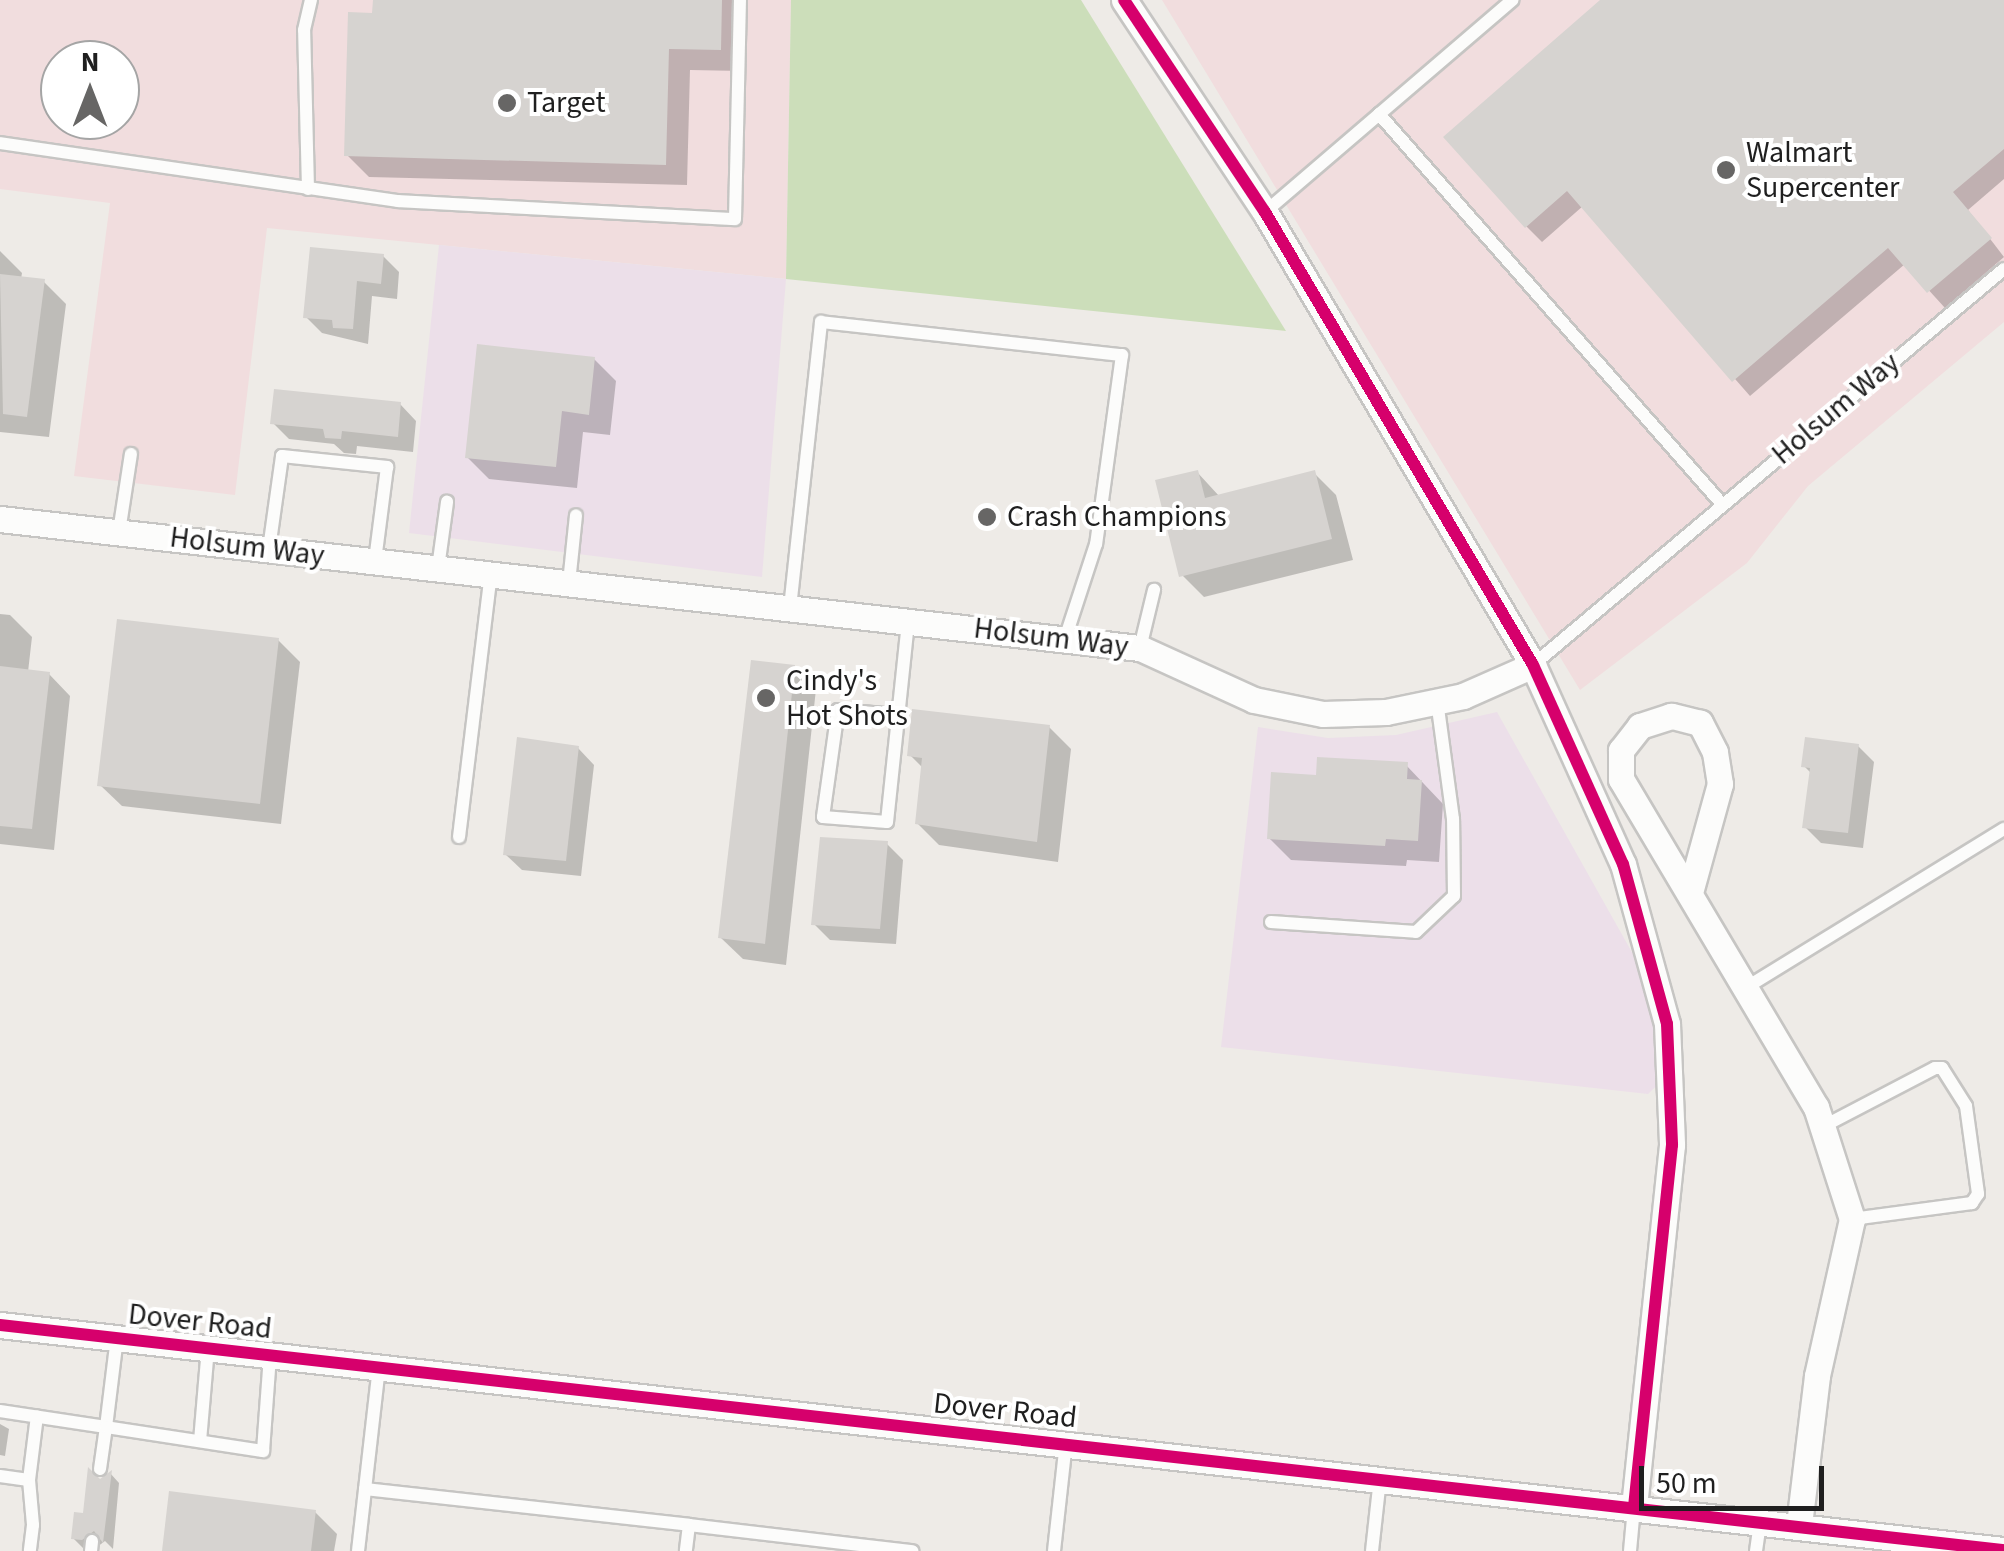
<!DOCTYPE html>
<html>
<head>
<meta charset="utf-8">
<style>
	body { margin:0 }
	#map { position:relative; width:2004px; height:1551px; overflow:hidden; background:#eeebe7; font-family:"Source Sans 3",sans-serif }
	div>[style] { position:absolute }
	.commercial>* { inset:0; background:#f1ddde }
	.industrial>* { inset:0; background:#ecdfe9 }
	.forest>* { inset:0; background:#ccdeba }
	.shadow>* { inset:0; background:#0003 }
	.building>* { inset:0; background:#d6d3d0 }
	.roads { filter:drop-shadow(2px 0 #c6c5c3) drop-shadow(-2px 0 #c6c5c3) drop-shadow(0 2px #c6c5c3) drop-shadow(0 -2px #c6c5c3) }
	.service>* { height:12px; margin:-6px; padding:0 6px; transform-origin:6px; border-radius:6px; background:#fcfcfb }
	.minor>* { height:25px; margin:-12.5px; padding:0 12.5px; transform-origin:12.5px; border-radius:12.5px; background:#fcfcfb }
	.cycleway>* { height:12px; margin:-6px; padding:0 6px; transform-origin:6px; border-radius:6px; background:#d6006c }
	.dots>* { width:28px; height:28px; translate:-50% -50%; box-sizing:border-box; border:5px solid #fff; border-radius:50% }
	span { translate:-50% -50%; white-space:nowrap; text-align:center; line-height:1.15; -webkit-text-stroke:8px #fff; paint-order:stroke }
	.poi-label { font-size:30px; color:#1f1f1f }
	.left { translate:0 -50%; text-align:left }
	.street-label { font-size:30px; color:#1f1f1f }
	.north { position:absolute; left:40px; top:40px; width:100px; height:100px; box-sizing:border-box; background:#fff; border:2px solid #a5a5a5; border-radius:50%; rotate:0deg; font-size:28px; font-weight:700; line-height:40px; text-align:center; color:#1f1f1f }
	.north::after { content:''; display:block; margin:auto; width:35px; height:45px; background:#676665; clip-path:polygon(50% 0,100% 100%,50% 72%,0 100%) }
	.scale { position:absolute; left:1639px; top:1466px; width:185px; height:45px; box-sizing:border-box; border:5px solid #1f1f1f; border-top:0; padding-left:12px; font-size:30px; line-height:35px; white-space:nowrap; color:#1f1f1f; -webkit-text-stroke:8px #fff; paint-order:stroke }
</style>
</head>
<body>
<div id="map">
	<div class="commercial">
		<i style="clip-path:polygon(evenodd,0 0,791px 0,786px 279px,267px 228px,235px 495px,74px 476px,110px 203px,0 189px,0 0,60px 60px,120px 60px,120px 120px,60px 120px,60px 60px)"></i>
		<i style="clip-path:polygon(1162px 0,2004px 0,2004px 322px,1808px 486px,1747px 563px,1580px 690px)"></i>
	</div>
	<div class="industrial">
		<i style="clip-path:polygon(439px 245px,786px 279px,762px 577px,409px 533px)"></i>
		<i style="clip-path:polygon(1497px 712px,1670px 1020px,1674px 1069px,1648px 1094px,1221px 1047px,1258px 727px,1328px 738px,1396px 735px)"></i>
	</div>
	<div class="forest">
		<i style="clip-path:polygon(791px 0,1081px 0,1286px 331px,786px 279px)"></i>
	</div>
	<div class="shadow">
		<i style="clip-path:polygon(375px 0,744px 0,742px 71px,690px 70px,687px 185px,369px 177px,347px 155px)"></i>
		<i style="clip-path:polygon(1604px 0,2004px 0,2004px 179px,1968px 210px,2004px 257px,1945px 308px,1905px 264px,1750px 396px,1583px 206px,1542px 242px,1526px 226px)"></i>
		<i style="clip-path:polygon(0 251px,22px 273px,21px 279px,44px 282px,66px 304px,49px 437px,0 432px)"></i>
		<i style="clip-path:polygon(383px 256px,399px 272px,397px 299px,372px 296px,368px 344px,322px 333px,306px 317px)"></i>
		<i style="clip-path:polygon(594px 359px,616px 381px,610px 435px,583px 432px,577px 488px,489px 479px,467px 457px)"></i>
		<i style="clip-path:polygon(400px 404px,416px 421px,413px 452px,357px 446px,356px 454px,344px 453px,334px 444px,289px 439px,273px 423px)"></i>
		<i style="clip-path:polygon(1197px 472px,1220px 497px,1314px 473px,1336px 495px,1353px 560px,1204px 597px,1182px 575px)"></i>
		<i style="clip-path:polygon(0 614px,10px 615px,32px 637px,28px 672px,49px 674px,70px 696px,54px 850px,0 844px)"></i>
		<i style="clip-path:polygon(278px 640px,300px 662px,281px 824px,122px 806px,100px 785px)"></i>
		<i style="clip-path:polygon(794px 667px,816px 689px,786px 965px,743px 959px,721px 938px)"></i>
		<i style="clip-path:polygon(1049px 727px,1071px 749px,1058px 862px,939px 845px,917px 823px,924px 769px,910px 755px)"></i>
		<i style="clip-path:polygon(1858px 746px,1874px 762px,1863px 848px,1821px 843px,1805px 827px,1811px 773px,1804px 766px)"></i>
		<i style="clip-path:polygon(578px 748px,594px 765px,581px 876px,522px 870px,505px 854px)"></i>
		<i style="clip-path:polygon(1406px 765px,1443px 804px,1439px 862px,1407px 860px,1406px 866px,1291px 860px,1269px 838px,1318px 778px)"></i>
		<i style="clip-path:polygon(887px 844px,903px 860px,896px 944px,830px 940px,814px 924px)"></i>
		<i style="clip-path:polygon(0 1424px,9px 1429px,5px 1456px,0 1455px)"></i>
		<i style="clip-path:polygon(110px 1473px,119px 1483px,113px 1549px,105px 1541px,93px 1550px,84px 1549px,73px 1538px)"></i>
		<i style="clip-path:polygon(315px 1512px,337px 1534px,334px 1551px,164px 1551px)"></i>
	</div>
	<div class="building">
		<i style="clip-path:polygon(373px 0,722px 0,721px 50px,669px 49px,666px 165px,344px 156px,348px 12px,372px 13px)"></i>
		<i style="clip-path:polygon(1600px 0,2004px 0,2004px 149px,1953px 192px,1992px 238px,1927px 293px,1888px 248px,1732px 382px,1567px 191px,1525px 228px,1443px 137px)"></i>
		<i style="clip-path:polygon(310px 247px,384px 254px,381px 284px,357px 281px,353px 329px,333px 328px,332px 320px,303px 318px)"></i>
		<i style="clip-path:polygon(0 274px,45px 279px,27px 417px,3px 414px)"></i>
		<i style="clip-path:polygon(477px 344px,595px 357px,589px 415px,562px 411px,556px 467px,465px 458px)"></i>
		<i style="clip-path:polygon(274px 389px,401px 402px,398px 437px,342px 431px,341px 439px,325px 438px,323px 429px,270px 424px)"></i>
		<i style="clip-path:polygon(1198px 470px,1205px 498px,1315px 470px,1332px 539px,1179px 577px,1155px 480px)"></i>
		<i style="clip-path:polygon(117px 619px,279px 638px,260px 804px,97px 786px)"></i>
		<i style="clip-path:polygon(751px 660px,795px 665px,765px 944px,718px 938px)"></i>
		<i style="clip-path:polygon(0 666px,50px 672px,32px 829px,0 826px)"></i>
		<i style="clip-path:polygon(912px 709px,1050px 725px,1037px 842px,915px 824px,922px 758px,907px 756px)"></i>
		<i style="clip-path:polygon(517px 737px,579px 746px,566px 861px,503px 855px)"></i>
		<i style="clip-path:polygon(1805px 737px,1859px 744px,1848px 833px,1802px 828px,1810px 768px,1801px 767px)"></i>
		<i style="clip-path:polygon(1317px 757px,1408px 762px,1407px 779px,1422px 780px,1418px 841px,1386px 839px,1385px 846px,1267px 839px,1271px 772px,1316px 775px)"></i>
		<i style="clip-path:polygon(820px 837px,888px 841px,880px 929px,811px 925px)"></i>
		<i style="clip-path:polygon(88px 1467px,100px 1479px,112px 1470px,103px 1543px,94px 1531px,82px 1540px,71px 1539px,74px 1512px,83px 1513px)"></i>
		<i style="clip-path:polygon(169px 1491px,316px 1510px,311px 1551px,162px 1551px)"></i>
	</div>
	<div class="roads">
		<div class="service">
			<i style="left:1379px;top:114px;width:519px;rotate:48.67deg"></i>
			<i style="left:0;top:143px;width:402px;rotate:8.3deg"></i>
			<i style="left:398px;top:201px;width:337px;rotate:3.1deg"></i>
			<i style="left:735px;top:219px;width:219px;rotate:-88.7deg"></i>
			<i style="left:308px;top:189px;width:159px;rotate:-91.4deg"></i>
			<i style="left:304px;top:30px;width:31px;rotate:-77deg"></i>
			<i style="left:1265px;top:212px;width:326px;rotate:-40.6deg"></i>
			<i style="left:119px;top:532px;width:79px;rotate:-81.3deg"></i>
			<i style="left:269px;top:549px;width:94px;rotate:-82deg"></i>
			<i style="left:282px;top:456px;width:106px;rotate:6deg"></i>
			<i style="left:387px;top:467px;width:95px;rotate:97.3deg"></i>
			<i style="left:438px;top:568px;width:67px;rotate:-82.2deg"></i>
			<i style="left:569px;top:583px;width:68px;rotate:-84.1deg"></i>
			<i style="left:790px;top:608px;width:288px;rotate:-83.8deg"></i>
			<i style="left:821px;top:322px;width:303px;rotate:6.3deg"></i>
			<i style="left:1122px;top:355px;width:191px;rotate:97.8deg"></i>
			<i style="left:1096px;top:544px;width:100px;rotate:108.1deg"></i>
			<i style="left:1140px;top:648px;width:60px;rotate:-76.4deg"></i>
			<i style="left:1533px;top:665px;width:615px;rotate:-40.06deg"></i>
			<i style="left:896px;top:715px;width:58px;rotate:-175.1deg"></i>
			<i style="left:838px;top:710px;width:108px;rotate:98deg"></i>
			<i style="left:823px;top:817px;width:64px;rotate:4.5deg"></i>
			<i style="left:887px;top:822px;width:201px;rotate:-84deg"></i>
			<i style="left:459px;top:837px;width:266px;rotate:-83.1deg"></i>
			<i style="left:1271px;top:922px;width:145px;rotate:3.9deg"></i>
			<i style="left:1416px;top:932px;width:52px;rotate:-43.5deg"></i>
			<i style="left:1454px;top:896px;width:77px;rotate:-90.7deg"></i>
			<i style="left:1453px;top:819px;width:119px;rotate:-97.7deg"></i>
			<i style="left:1747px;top:987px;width:302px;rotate:-31.6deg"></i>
			<i style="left:1824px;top:1126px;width:125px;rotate:-27.6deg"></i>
			<i style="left:1935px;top:1068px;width:7px"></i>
			<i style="left:1942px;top:1068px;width:45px;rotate:57.7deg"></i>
			<i style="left:1966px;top:1106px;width:89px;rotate:82.2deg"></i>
			<i style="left:1978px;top:1194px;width:11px;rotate:124deg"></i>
			<i style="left:1972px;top:1203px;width:121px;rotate:172.4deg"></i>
			<i style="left:0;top:1411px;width:107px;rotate:8.6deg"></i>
			<i style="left:106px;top:1427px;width:90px;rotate:-83deg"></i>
			<i style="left:200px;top:1441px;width:93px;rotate:-85.1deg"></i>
			<i style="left:100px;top:1469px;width:42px;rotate:-81.9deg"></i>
			<i style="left:106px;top:1427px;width:159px;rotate:8.7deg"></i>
			<i style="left:263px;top:1451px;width:96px;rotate:-85.8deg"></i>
			<i style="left:0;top:1476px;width:29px;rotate:8deg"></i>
			<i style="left:29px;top:1480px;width:64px;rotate:-82.9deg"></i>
			<i style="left:29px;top:1480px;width:45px;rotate:84.9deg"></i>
			<i style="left:33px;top:1525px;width:26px;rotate:97deg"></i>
			<i style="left:365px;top:1489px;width:326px;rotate:6.3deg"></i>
			<i style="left:689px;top:1525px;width:26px;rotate:97deg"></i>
			<i style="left:689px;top:1525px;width:225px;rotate:6.7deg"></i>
			<i style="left:91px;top:1551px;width:10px;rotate:-84deg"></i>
			<i style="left:358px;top:1551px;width:185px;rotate:-83.5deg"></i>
			<i style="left:1054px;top:1551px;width:109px;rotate:-83.7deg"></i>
			<i style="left:1372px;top:1551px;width:73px;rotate:-83.7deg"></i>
			<i style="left:1630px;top:1551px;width:44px;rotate:-84.8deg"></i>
			<i style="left:1756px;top:1551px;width:30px;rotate:-82deg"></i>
		</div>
		<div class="minor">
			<i style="left:1124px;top:0;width:255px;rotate:56.4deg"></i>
			<i style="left:1265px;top:212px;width:526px;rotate:59.39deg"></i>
			<i style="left:1533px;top:665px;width:218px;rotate:65.7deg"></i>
			<i style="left:1623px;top:864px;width:166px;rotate:74.6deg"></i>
			<i style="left:1667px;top:1024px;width:121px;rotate:87.6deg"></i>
			<i style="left:1672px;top:1145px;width:364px;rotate:96deg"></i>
			<i style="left:0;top:519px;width:1147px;rotate:6.46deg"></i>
			<i style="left:1140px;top:648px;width:125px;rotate:24.5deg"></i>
			<i style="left:1254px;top:700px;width:70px;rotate:11.5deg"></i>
			<i style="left:1323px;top:714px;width:63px;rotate:-1.8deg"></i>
			<i style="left:1386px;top:712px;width:79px;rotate:-11.7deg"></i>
			<i style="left:1463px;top:696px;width:77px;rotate:-23.9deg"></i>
			<i style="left:1691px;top:889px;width:109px;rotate:-74.6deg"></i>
			<i style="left:1720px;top:784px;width:32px;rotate:-99deg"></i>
			<i style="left:1715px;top:752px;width:33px;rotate:-117deg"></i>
			<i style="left:1700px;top:723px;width:30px;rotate:-166deg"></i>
			<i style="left:1671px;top:716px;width:33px;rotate:162deg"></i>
			<i style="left:1640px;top:726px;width:31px;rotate:128deg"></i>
			<i style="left:1621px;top:750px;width:29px;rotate:90deg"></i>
			<i style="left:1621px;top:779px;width:382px;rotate:59.3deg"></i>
			<i style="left:1816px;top:1107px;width:118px;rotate:72.2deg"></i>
			<i style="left:1852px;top:1219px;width:161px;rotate:102.6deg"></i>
			<i style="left:1817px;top:1376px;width:150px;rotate:96.9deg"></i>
			<i style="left:0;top:1325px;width:2017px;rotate:6.41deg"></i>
		</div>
	</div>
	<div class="cycleway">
		<i style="left:1124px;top:0;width:255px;rotate:56.4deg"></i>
		<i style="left:1265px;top:212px;width:526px;rotate:59.39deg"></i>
		<i style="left:1533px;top:665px;width:218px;rotate:65.7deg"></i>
		<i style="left:1623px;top:864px;width:166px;rotate:74.6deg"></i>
		<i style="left:1667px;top:1024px;width:121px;rotate:87.6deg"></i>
		<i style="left:1672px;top:1145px;width:364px;rotate:96deg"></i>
		<i style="left:0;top:1325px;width:2017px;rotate:6.41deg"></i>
	</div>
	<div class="dots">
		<i style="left:507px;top:103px;background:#676665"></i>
		<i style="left:1726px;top:170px;background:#676665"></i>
		<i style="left:987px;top:517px;background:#676665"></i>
		<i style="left:766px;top:698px;background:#676665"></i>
	</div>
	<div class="poi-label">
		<span class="left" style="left:527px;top:103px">Target</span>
		<span class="left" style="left:1746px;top:170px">Walmart<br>Supercenter</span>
		<span class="left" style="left:1007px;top:517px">Crash Champions</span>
		<span class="left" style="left:786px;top:698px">Cindy's<br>Hot Shots</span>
	</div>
	<div class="street-label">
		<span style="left:1836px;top:409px;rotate:-40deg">Holsum Way</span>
		<span style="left:247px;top:547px;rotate:7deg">Holsum Way</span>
		<span style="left:1051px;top:638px;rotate:7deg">Holsum Way</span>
		<span style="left:200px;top:1322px;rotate:6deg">Dover Road</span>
		<span style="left:1005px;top:1411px;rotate:6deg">Dover Road</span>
	</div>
	<div class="north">N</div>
	<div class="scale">50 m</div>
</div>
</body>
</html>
